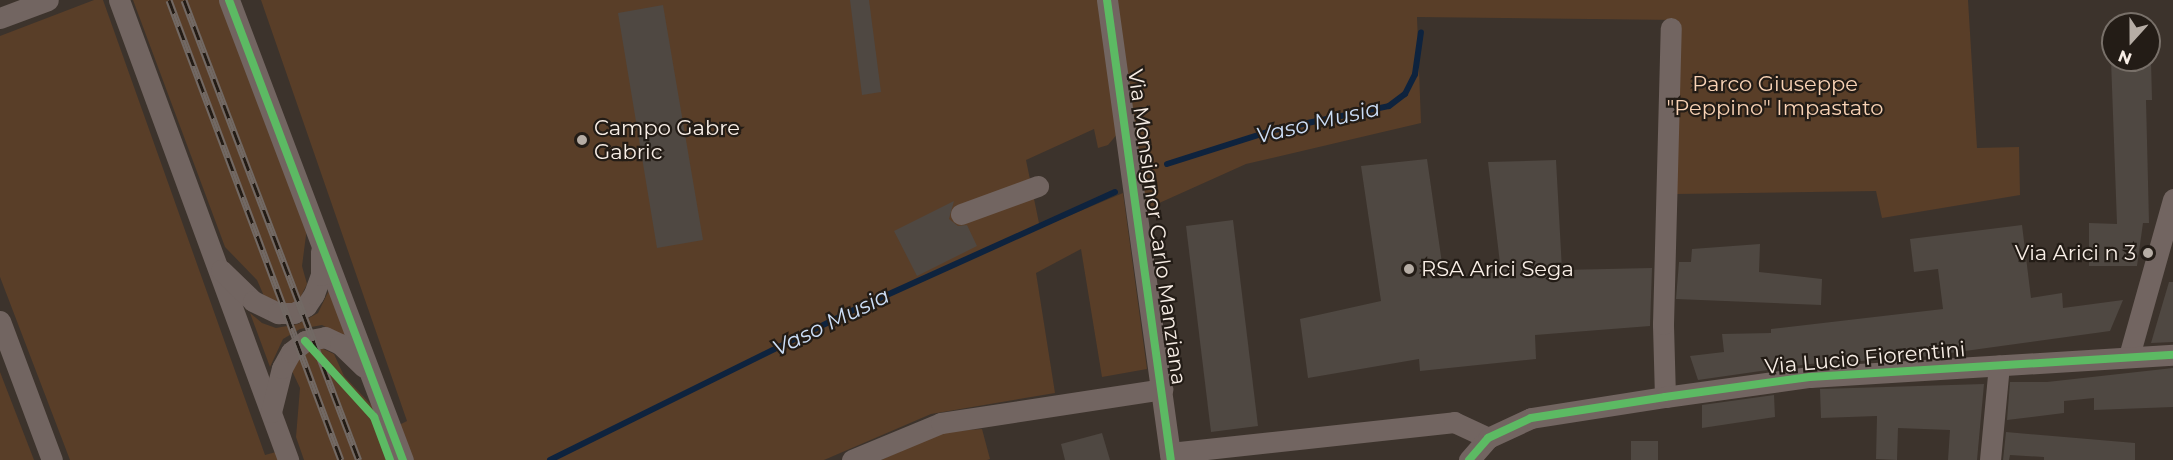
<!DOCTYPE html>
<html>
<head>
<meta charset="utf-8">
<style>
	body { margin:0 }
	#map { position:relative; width:2173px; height:460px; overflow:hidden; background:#3c332c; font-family:Montserrat,sans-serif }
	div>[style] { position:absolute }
	.green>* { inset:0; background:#593e28 }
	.stream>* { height:6px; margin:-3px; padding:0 3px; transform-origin:3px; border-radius:3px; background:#0e233e }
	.building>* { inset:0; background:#4f4842 }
	.minor>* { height:21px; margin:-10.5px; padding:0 10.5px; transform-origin:10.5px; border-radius:10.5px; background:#726561 }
	.rail>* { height:7px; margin-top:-3.5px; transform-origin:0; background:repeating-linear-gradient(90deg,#231c16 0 14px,#726964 0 28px); box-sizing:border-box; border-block:2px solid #726964 }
	.cycleway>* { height:8px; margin:-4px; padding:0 4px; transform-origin:4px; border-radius:4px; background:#5cba63 }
	.dots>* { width:16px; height:16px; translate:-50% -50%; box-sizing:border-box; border:3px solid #231c16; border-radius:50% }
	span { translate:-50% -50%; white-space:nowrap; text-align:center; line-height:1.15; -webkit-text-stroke:4.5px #231c16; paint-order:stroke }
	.park-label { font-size:21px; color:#f8d2b5 }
	.poi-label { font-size:21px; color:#f8eee6 }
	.left { translate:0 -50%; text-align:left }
	.right { translate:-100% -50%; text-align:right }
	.street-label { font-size:21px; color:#f8eee6 }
	.water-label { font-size:22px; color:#cbddf6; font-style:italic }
	.north { position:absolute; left:2101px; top:12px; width:60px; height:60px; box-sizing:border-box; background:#231c16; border:2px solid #787069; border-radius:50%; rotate:201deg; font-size:16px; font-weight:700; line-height:24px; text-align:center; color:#f8eee6 }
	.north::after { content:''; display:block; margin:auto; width:21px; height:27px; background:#b6ada5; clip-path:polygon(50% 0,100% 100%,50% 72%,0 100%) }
</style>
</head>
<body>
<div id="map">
	<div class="green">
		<i style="clip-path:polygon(94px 0,103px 0,265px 455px,276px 452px,279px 460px,70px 460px,0 277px,0 36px)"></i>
		<i style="clip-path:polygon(133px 0,222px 0,308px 220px,302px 266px,307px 284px,300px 298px,291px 305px,280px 306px,264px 296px,257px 280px,225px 247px)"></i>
		<i style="clip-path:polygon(261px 0,1100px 0,1119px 132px,1108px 145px,1098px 148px,1094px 129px,1026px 160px,1040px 228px,1123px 193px,1147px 369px,1102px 377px,1081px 249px,1036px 273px,1055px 393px,931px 414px,824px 460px,412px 460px,399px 425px,407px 421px)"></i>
		<i style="clip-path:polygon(1107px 0,1968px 0,1977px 148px,2019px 147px,2020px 195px,1882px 218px,1876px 191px,1676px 194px,1678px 20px,1417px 17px,1421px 123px,1246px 164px,1137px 213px)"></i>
		<i style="clip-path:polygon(331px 286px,350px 339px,322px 325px,300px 329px,283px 339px,270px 367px,250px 313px,262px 323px,276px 328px,298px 324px,318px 313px)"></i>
		<i style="clip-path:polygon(319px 347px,334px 354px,344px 376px,377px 411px,392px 460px,304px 460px,296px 437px,300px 388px,292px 371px,298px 355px)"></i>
		<i style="clip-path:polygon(0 372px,34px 460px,0 460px)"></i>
		<i style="clip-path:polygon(982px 429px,990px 459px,987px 460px,881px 460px,942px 432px)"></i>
	</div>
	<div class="stream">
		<i style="left:1167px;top:164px;width:112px;rotate:-17.6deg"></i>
		<i style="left:1274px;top:130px;width:117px;rotate:-11.8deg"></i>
		<i style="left:1389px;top:106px;width:20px;rotate:-37deg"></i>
		<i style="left:1405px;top:94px;width:22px;rotate:-63deg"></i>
		<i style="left:1415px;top:74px;width:42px;rotate:-81.9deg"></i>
		<i style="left:550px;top:460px;width:331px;rotate:-26.3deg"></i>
		<i style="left:847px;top:313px;width:294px;rotate:-24.3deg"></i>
	</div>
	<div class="building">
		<i style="clip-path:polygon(850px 0,869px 0,881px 92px,862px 95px)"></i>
		<i style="clip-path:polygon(663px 5px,703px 240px,657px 248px,618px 13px)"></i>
		<i style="clip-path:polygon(2111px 60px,2151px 60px,2152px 100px,2146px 100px,2149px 223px,2143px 223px,2137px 266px,2089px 266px,2089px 223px,2117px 224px)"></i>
		<i style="clip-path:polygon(1427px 159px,1444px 277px,1501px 272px,1488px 162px,1556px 160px,1562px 270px,1652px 268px,1650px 326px,1535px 335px,1536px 359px,1420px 371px,1419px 359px,1308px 378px,1300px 319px,1381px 301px,1361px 166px)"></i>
		<i style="clip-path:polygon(954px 201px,949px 219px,958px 226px,967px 225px,977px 246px,917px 276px,894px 231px)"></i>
		<i style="clip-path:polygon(1233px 220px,1258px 426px,1211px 432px,1186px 226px)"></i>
		<i style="clip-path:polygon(2022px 225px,2031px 298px,2062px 293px,2063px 308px,2123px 300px,2110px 331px,1914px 358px,1809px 364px,1698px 380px,1690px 356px,1724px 352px,1722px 334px,1771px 333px,1771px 329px,1943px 309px,1938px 269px,1914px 272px,1910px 239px)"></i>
		<i style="clip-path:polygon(1760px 244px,1759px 272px,1822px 279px,1821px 305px,1676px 299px,1679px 262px,1691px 262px,1692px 249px)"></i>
		<i style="clip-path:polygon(2169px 282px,2173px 282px,2173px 342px,2151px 343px)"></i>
		<i style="clip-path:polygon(2173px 368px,2173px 407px,2094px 410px,2094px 398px,2064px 401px,2064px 413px,2007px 420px,2010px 382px,2047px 382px)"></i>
		<i style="clip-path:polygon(1984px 384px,1977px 460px,1948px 460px,1950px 430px,1898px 428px,1897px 460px,1876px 459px,1877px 416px,1821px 418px,1820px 389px)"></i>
		<i style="clip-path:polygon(1774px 395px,1775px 417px,1702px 428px,1702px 405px)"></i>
		<i style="clip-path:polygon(2006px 432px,2135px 443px,2135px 460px,2044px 460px,2044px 457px,2010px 455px,2009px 460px,2003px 460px)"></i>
		<i style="clip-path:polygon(1102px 433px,1110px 460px,1065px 460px,1061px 444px)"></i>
		<i style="clip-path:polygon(1631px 441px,1658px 441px,1658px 460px,1631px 460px)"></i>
	</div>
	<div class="minor">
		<i style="left:119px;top:0;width:490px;rotate:69.8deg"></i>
		<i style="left:229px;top:0;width:492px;rotate:69.3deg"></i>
		<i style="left:1107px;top:0;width:464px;rotate:82.1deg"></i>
		<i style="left:0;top:18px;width:51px;rotate:-20.6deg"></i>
		<i style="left:961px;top:214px;width:82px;rotate:-20deg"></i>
		<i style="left:221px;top:270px;width:45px;rotate:44.1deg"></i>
		<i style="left:253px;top:301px;width:28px;rotate:26deg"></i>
		<i style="left:278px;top:313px;width:16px"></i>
		<i style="left:294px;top:313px;width:14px;rotate:-30deg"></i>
		<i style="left:306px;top:306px;width:14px;rotate:-56deg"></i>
		<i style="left:314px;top:294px;width:20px;rotate:-70deg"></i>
		<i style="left:321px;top:275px;width:24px;rotate:-90deg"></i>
		<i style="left:0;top:321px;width:148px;rotate:69.5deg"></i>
		<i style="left:2129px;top:356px;width:163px;rotate:-74.3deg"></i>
		<i style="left:1665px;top:397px;width:73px;rotate:-91.6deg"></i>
		<i style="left:1663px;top:324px;width:296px;rotate:-88.5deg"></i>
		<i style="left:271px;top:412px;width:45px;rotate:-76deg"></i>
		<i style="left:282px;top:368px;width:18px;rotate:-61deg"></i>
		<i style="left:291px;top:352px;width:18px;rotate:-38deg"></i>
		<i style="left:305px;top:341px;width:20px;rotate:-11deg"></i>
		<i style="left:325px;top:337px;width:17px;rotate:25deg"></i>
		<i style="left:340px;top:344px;width:33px;rotate:44deg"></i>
		<i style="left:1170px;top:453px;width:286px;rotate:-6.2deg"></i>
		<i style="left:1454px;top:422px;width:38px;rotate:25deg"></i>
		<i style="left:852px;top:460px;width:96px;rotate:-22.6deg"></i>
		<i style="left:941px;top:423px;width:224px;rotate:-8.7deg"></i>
		<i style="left:1469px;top:460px;width:29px;rotate:-49deg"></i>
		<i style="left:1488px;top:438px;width:47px;rotate:-24.9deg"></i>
		<i style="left:1531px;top:418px;width:136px;rotate:-8.9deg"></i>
		<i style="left:1665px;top:397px;width:146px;rotate:-7.9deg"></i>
		<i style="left:1810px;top:377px;width:364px;rotate:-3.5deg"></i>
		<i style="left:1990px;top:460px;width:95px;rotate:-84.6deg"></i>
	</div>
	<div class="rail">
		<i style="left:169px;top:0;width:491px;rotate:69.5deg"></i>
		<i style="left:184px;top:0;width:492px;rotate:69.2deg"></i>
	</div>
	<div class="cycleway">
		<i style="left:229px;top:0;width:492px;rotate:69.3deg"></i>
		<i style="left:1107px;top:0;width:464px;rotate:82.1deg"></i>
		<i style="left:305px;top:341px;width:103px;rotate:47.8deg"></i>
		<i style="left:374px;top:417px;width:46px;rotate:69.6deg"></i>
		<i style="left:1469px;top:460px;width:29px;rotate:-49deg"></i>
		<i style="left:1488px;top:438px;width:47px;rotate:-24.9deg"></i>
		<i style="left:1531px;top:418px;width:136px;rotate:-8.9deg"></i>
		<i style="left:1665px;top:397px;width:146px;rotate:-7.9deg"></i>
		<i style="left:1810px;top:377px;width:364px;rotate:-3.5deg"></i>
	</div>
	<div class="dots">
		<i style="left:582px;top:140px;background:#b6ada5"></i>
		<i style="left:2148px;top:253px;background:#b6ada5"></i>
		<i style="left:1409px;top:269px;background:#b6ada5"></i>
	</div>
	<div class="park-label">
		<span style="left:1775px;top:96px">Parco Giuseppe<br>"Peppino" Impastato</span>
	</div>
	<div class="poi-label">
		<span class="left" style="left:594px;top:140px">Campo Gabre<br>Gabric</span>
		<span class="right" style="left:2136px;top:253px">Via Arici n 3</span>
		<span class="left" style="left:1421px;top:269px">RSA Arici Sega</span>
	</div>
	<div class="street-label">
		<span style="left:1157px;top:227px;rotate:82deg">Via Monsignor Carlo Manziana</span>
		<span style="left:1865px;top:358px;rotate:-5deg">Via Lucio Fiorentini</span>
	</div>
	<div class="water-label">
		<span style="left:1318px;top:122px;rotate:-13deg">Vaso Musia</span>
		<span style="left:831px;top:322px;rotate:-26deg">Vaso Musia</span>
	</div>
	<div class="north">N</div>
</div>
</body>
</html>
